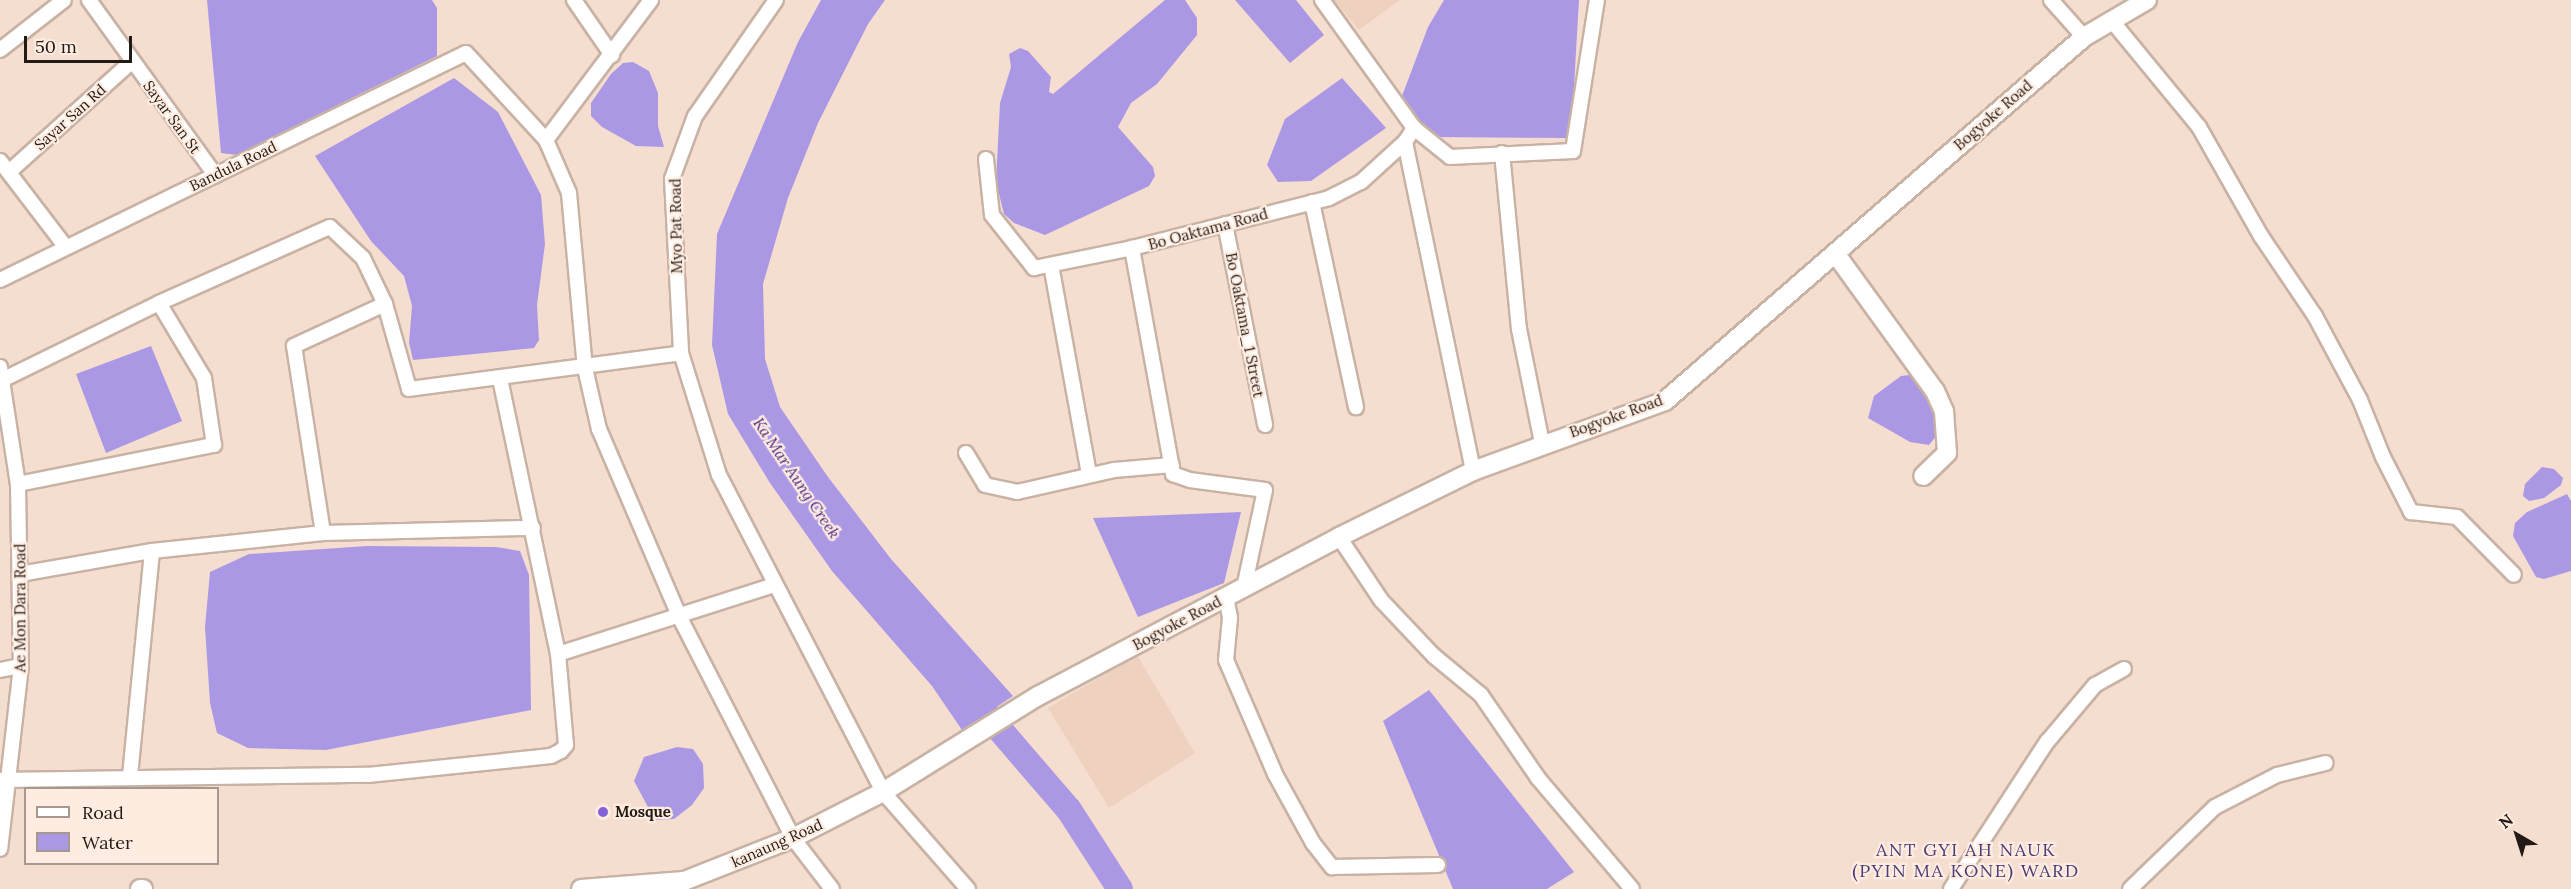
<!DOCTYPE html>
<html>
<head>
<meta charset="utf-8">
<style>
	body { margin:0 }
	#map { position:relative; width:2571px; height:889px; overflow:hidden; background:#f5ded0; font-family:Lora,serif }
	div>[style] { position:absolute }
	.built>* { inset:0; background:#efd1c0 }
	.water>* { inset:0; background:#aa98e5 }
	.river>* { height:26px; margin:-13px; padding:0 13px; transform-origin:13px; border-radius:13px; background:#aa98e5 }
	.roads { filter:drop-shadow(2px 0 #c8b2a4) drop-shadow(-2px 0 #c8b2a4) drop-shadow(0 2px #c8b2a4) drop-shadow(0 -2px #c8b2a4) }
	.street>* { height:14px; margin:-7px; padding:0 7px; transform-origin:7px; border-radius:7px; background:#fff }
	.secondary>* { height:18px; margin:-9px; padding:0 9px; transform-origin:9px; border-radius:9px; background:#fff }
	.dots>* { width:16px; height:16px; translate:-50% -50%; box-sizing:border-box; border:3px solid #ffece1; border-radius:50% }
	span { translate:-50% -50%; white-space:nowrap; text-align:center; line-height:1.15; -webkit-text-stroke:4.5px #ffece1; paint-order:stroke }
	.street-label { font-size:15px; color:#221a15 }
	.poi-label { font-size:15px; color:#221a15; font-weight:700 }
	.left { translate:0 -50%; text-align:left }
	.water-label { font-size:16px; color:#472981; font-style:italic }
	.quarter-label { font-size:18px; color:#4b3b78; letter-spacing:1.5px }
	.legend { position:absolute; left:24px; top:787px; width:195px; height:78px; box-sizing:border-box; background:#ffece1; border:2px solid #a7988f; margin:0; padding:8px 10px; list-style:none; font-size:18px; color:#221a15 }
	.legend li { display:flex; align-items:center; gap:12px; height:30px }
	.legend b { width:30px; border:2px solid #a7988f }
	.north { position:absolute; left:2487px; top:805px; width:60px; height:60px; -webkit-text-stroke:4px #ffece1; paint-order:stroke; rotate:321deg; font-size:16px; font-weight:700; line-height:24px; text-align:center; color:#221a15 }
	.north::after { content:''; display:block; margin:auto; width:21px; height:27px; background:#221a15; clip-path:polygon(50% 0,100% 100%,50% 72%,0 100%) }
	.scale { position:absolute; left:24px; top:36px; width:108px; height:27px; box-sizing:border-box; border:3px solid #221a15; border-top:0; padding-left:8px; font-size:18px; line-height:21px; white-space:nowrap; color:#221a15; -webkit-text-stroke:4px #ffece1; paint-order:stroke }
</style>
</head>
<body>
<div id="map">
	<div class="built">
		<i style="clip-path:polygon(1334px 0,1400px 0,1359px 30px)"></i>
		<i style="clip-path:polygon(1137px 655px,1195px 753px,1109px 808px,1048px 708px)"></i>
	</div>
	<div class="water">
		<i style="clip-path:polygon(207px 0,432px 0,437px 8px,437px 56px,237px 155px,221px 153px)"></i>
		<i style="clip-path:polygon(821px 0,885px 0,868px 24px,818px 123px,788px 198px,763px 284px,765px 359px,780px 407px,828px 477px,891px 559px,1013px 696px,962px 730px,932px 686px,832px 571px,770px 483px,728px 414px,712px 345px,717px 234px,798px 42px)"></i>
		<i style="clip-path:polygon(1165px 0,1185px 0,1197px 18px,1197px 35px,1157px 84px,1131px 103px,1118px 127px,1153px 167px,1155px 176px,1149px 186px,1045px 235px,1014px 223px,1004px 214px,996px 182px,1000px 103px,1011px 67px,1009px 54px,1020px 48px,1028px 51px,1051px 77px,1049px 92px,1053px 94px)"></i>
		<i style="clip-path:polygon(1235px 0,1296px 0,1324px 35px,1290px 63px)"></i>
		<i style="clip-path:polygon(1444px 0,1579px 0,1571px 138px,1428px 137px,1402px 96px,1428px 27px)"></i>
		<i style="clip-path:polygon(633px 62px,649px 71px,658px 93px,658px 126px,664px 147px,636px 146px,602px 127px,591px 116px,591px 103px,611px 74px,623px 63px)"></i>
		<i style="clip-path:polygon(454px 78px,498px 112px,541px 195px,545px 244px,537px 305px,539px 340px,534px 348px,413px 360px,409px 343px,412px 306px,404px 276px,371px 241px,315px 156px)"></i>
		<i style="clip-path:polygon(1342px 78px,1386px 128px,1311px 181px,1278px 182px,1267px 165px,1285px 119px)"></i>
		<i style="clip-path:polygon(151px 346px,182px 421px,106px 453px,76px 374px)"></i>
		<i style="clip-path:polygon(1910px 375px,1923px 386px,1939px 423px,1938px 434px,1929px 445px,1910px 442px,1868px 418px,1874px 396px,1901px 376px)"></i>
		<i style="clip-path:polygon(2542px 467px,2554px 469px,2563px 478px,2561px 485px,2544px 498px,2529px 501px,2523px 496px,2525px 484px)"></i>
		<i style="clip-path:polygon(2567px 494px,2571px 501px,2571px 571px,2544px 579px,2536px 577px,2513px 536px,2515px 523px,2527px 512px)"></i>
		<i style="clip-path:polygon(1241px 512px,1224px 583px,1138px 617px,1093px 518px)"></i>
		<i style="clip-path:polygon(367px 546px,496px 547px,520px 551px,529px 575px,531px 710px,326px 750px,248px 748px,217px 733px,210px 703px,205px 627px,210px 572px,249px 554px)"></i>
		<i style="clip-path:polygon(1429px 690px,1574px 872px,1547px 889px,1453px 889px,1383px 721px)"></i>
		<i style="clip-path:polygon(677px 747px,693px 749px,703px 764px,704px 788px,692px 805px,674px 819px,655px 820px,634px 781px,644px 757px)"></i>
	</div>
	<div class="river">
		<i style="left:964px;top:688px;width:161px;rotate:49.3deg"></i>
		<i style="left:1069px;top:810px;width:94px;rotate:57.2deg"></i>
	</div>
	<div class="roads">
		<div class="street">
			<i style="left:89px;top:0;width:216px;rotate:54.2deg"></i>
			<i style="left:574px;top:0;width:67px;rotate:55.4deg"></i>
			<i style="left:776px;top:0;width:141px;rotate:124.9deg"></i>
			<i style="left:695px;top:116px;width:67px;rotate:110.1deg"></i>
			<i style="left:672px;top:179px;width:174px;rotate:87deg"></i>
			<i style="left:681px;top:353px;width:128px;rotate:72.7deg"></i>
			<i style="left:719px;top:475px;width:357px;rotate:62.6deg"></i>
			<i style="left:883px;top:792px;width:129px;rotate:48.8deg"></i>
			<i style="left:2051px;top:0;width:50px;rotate:48.3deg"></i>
			<i style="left:2112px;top:21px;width:137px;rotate:50.6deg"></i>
			<i style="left:2199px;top:127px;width:125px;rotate:60.4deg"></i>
			<i style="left:2261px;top:236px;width:97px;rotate:56deg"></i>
			<i style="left:2315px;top:316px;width:95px;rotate:61.8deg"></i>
			<i style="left:2360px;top:400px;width:61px;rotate:68deg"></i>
			<i style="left:2383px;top:457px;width:62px;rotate:63deg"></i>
			<i style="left:2411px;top:512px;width:46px;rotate:6.2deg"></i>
			<i style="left:2457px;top:517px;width:81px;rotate:45.5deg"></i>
			<i style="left:0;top:50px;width:81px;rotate:-38deg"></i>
			<i style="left:1414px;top:128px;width:46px;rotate:38.9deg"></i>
			<i style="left:1450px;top:157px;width:123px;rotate:-2.8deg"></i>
			<i style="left:1573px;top:151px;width:153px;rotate:-81deg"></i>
			<i style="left:546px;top:140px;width:175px;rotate:-53.1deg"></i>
			<i style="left:1405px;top:142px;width:336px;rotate:78.3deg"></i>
			<i style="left:1502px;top:153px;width:177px;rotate:84.5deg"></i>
			<i style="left:1519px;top:329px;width:116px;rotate:78.6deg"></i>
			<i style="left:986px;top:159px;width:56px;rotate:83.9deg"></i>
			<i style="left:992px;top:215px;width:68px;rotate:51.6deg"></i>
			<i style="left:1034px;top:268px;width:100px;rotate:-11.5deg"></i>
			<i style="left:0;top:161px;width:107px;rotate:52.6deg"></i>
			<i style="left:9px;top:172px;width:164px;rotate:-42deg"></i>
			<i style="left:1312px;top:202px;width:210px;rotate:77.9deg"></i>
			<i style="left:1225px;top:224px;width:205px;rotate:78.7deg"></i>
			<i style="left:1051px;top:265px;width:213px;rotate:79.7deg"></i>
			<i style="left:0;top:280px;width:518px;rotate:-25.97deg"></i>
			<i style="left:466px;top:53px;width:118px;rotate:47.4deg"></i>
			<i style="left:546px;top:140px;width:58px;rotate:66.5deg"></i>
			<i style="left:569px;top:193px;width:176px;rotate:84.8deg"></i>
			<i style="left:585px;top:368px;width:63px;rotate:77.1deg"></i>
			<i style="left:599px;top:429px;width:203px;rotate:66.8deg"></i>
			<i style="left:679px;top:616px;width:250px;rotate:62.8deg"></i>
			<i style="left:793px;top:838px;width:64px;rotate:52.6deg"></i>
			<i style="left:0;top:367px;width:118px;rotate:81.3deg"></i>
			<i style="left:18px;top:484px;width:182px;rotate:89.1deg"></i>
			<i style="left:21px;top:666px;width:184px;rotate:96.5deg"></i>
			<i style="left:0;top:381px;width:177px;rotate:-26.1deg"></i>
			<i style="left:159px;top:303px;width:187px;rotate:-24deg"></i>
			<i style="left:330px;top:227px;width:45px;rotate:43.2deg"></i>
			<i style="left:363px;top:258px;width:51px;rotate:64.4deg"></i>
			<i style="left:385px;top:304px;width:88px;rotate:74.2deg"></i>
			<i style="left:409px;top:389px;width:274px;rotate:-7.5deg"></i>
			<i style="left:966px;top:453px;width:37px;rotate:59deg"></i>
			<i style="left:985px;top:485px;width:33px;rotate:12deg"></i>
			<i style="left:1017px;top:492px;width:99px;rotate:-12.8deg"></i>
			<i style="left:1114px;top:470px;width:58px;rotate:-4.9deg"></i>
			<i style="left:18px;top:484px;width:200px;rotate:-11.3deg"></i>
			<i style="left:214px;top:445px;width:68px;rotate:-98.5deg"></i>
			<i style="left:204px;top:378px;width:87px;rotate:-121deg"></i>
			<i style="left:323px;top:533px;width:189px;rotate:-98.8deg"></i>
			<i style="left:294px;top:346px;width:100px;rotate:-24.8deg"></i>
			<i style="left:1339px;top:537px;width:76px;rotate:56.3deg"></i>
			<i style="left:1381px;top:600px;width:77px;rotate:46.6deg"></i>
			<i style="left:1434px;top:656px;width:61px;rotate:39.7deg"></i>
			<i style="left:1481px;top:695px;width:101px;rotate:55.5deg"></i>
			<i style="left:1538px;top:778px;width:145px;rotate:49.7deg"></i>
			<i style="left:20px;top:574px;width:134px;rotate:-9.9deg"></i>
			<i style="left:152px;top:551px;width:172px;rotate:-6deg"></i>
			<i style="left:323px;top:533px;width:210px;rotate:-1.4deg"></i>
			<i style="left:1244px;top:588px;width:100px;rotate:-77.9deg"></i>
			<i style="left:1265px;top:490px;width:76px;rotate:-172.4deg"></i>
			<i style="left:1190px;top:480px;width:18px;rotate:-161deg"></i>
			<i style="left:1173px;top:474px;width:230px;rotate:-100.3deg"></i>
			<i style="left:1132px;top:248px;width:203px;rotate:-14.2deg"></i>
			<i style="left:1329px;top:198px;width:36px;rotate:-27deg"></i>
			<i style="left:1361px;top:182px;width:59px;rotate:-42.3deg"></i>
			<i style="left:1405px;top:142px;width:17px;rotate:-57deg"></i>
			<i style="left:1414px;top:128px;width:158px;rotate:-125.7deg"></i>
			<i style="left:1226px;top:597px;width:21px;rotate:79deg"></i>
			<i style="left:1230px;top:618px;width:42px;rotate:95.4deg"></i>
			<i style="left:1226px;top:660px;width:124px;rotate:66.7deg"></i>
			<i style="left:1275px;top:774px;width:79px;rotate:61.2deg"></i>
			<i style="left:1313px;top:843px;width:31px;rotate:52deg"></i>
			<i style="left:1332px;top:867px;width:106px;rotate:-1.1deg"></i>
			<i style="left:558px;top:654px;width:227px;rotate:-17.7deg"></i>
			<i style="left:0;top:670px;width:21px;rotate:-11deg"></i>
			<i style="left:130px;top:776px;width:226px;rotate:-84.4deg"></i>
			<i style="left:0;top:780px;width:368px;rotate:-0.8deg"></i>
			<i style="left:368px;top:775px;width:184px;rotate:-5.9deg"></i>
			<i style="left:551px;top:756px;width:11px;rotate:-27deg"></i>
			<i style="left:561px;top:751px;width:8px;rotate:-50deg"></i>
			<i style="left:566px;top:745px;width:91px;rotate:-95deg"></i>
			<i style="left:558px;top:654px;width:282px;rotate:-101.9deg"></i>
			<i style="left:1951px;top:889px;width:176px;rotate:-56.9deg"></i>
			<i style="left:2047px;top:742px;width:75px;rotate:-49.9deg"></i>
			<i style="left:2095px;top:685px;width:33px;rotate:-29deg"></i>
			<i style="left:2130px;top:889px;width:118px;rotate:-44deg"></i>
			<i style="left:2215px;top:807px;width:70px;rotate:-27.3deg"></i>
			<i style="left:2277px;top:775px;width:50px;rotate:-13.8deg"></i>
		</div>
		<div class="secondary">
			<i style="left:1835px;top:253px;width:170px;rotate:54.1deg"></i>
			<i style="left:1935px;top:391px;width:22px;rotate:66deg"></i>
			<i style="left:1944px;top:411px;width:42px;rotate:85.9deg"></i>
			<i style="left:1947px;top:453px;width:33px;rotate:136deg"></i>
			<i style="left:140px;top:889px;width:3px"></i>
			<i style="left:581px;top:889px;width:103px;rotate:-4.4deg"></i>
			<i style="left:684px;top:881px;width:117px;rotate:-21.5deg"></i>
			<i style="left:793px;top:838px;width:101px;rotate:-27.1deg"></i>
			<i style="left:883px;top:792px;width:182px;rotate:-31.8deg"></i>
			<i style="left:1038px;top:696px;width:340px;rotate:-27.8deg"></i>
			<i style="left:1339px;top:537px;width:149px;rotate:-26.2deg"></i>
			<i style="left:1473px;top:471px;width:204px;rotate:-20deg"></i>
			<i style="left:1665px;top:401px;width:555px;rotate:-40.98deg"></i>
			<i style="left:2084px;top:37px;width:73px;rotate:-30.4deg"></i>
		</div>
	</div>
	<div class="dots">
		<i style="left:603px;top:812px;background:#845fda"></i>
	</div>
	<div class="street-label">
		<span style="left:1993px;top:115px;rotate:-41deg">Bogyoke Road</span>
		<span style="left:70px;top:117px;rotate:-42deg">Sayar San Rd</span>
		<span style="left:172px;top:117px;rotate:54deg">Sayar San St</span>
		<span style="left:233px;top:166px;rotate:-26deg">Bandula Road</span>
		<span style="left:676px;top:226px;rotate:-91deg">Myo Pat Road</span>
		<span style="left:1208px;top:229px;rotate:-15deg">Bo Oaktama Road</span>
		<span style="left:1245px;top:325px;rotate:79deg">Bo Oaktama_1 Street</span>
		<span style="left:1616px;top:416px;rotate:-20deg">Bogyoke Road</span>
		<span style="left:20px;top:608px;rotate:-90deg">Ae Mon Dara Road</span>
		<span style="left:1177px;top:623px;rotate:-28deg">Bogyoke Road</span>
		<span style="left:777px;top:843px;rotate:-24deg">kanaung Road</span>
	</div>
	<div class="poi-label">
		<span class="left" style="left:615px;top:812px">Mosque</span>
	</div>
	<div class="water-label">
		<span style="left:797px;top:478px;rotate:56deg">Ka Mar Aung Creek</span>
	</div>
	<div class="quarter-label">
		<span style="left:1966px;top:861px">ANT GYI AH NAUK<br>(PYIN MA KONE) WARD</span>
	</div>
	<ul class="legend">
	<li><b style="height:8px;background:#fff"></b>Road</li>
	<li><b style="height:16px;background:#aa98e5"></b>Water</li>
	</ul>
	<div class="north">N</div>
	<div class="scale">50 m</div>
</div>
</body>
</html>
